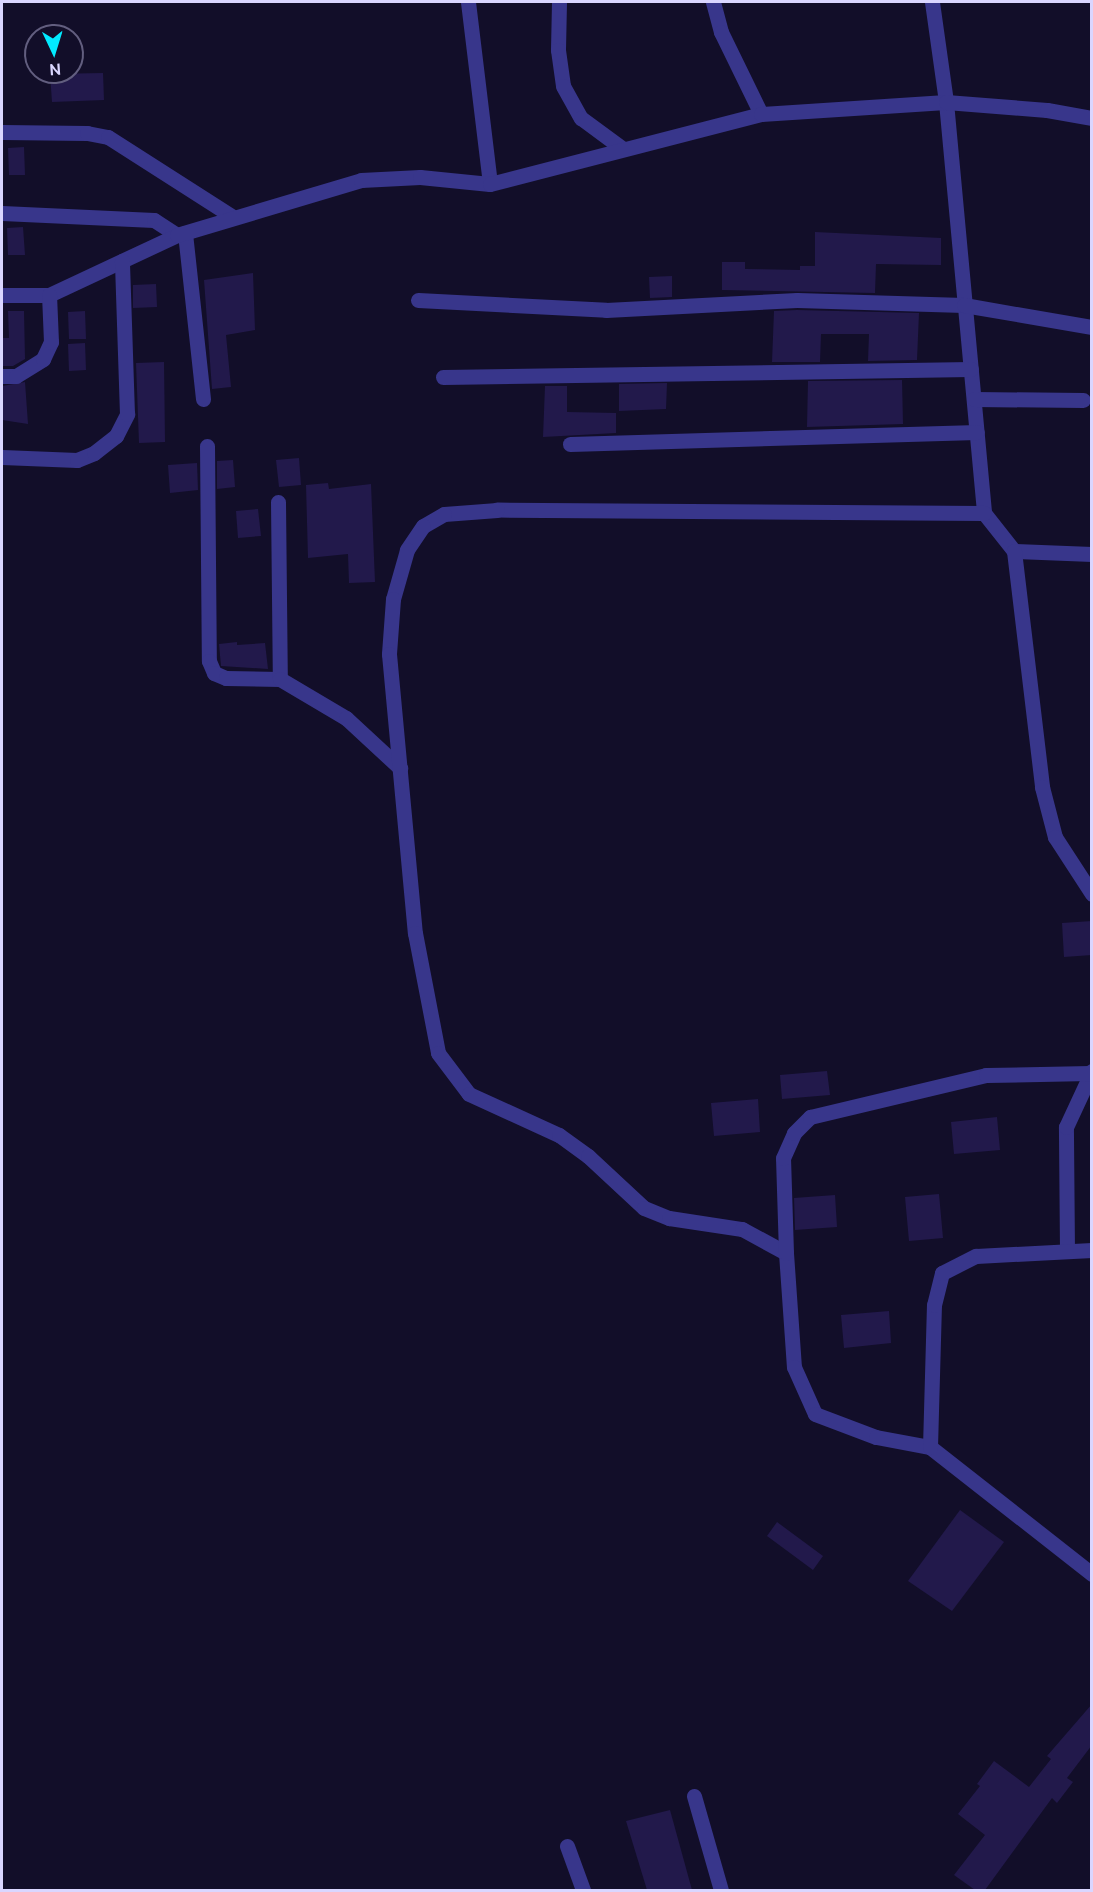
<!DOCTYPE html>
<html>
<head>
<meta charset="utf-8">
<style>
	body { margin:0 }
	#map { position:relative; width:1093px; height:1892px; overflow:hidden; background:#120e29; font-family:Ubuntu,sans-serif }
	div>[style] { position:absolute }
	.building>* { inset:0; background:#22194b }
	.minor>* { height:15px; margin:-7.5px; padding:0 7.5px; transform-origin:7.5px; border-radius:7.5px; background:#38368b }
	span { translate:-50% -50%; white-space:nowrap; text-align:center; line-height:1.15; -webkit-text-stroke:4.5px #120e29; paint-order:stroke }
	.frame { position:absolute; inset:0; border:3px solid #dad6ff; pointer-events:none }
	.north { position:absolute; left:24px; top:24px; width:60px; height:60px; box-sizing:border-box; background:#120e29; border:2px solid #625e7f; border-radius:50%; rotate:176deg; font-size:16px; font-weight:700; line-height:24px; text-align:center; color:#dad6ff }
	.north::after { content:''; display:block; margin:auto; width:21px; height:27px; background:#02eaff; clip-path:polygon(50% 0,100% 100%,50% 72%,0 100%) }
</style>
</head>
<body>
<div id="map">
	<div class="building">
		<i style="clip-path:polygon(103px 73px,104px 100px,52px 102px,50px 74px)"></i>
		<i style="clip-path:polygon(24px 147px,25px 175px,9px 175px,8px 148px)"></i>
		<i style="clip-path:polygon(23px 227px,25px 255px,8px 255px,7px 228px)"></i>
		<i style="clip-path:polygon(815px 232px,941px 238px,941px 265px,876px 264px,875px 293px,722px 290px,722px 262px,745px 262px,745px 269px,800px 270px,800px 266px,815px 266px)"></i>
		<i style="clip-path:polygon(253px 273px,255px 330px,226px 335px,231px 387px,212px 389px,204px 280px)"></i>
		<i style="clip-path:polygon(672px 276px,672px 297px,650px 298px,649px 277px)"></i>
		<i style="clip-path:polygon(156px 284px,157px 307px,133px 308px,133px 285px)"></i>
		<i style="clip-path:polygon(797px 310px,919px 313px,917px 360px,868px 361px,869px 334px,821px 334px,820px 362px,772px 362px,774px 311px)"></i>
		<i style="clip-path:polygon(8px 311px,24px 311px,25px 359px,13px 366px,2px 366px,2px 338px,9px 338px)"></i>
		<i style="clip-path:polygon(85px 311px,86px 339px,69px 339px,68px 312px)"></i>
		<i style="clip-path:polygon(85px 343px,86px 370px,69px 371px,68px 344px)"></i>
		<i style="clip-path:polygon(164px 362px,165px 442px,139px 443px,136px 363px)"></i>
		<i style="clip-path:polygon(902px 380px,903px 424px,807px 427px,808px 381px)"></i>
		<i style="clip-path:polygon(25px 382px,28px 424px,2px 420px,2px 386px)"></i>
		<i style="clip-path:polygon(667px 383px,666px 409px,619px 411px,619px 384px)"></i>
		<i style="clip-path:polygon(545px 386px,567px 386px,567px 412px,616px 413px,616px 433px,543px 437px)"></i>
		<i style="clip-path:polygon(299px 458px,301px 485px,279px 487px,276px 460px)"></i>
		<i style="clip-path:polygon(233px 460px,235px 487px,217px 489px,217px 461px)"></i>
		<i style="clip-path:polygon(197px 463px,198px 490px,170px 493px,168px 465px)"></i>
		<i style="clip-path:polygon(328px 483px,329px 489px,371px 484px,375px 582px,349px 583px,348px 554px,308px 558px,306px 485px)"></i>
		<i style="clip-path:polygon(258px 509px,261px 536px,238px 538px,236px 511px)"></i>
		<i style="clip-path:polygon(237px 642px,237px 645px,265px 643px,268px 669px,221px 666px,219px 644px)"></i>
		<i style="clip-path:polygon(1092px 921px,1092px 955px,1064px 957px,1062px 923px)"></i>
		<i style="clip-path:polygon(827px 1071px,830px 1095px,782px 1099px,780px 1075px)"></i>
		<i style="clip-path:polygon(758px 1099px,760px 1132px,714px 1136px,711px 1103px)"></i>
		<i style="clip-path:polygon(997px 1117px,1000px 1150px,954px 1154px,951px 1122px)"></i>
		<i style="clip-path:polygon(939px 1194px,943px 1238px,909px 1241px,905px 1197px)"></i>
		<i style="clip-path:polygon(835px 1195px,837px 1227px,795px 1230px,794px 1198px)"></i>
		<i style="clip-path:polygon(889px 1311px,891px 1343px,844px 1348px,841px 1315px)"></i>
		<i style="clip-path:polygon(960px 1510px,1004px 1542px,952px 1611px,908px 1581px)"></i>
		<i style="clip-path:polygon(777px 1522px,823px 1556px,813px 1570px,767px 1536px)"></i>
		<i style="clip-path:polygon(1092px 1704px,1092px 1745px,1067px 1778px,1073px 1782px,1057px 1803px,1052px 1798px,985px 1890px,975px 1890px,954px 1875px,985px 1835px,958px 1814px,980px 1786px,977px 1784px,994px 1761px,1029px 1787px,1051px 1759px,1047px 1756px)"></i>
		<i style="clip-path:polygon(670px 1810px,692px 1890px,647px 1890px,626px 1821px)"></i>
	</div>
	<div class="minor">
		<i style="left:468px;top:2px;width:183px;rotate:83.1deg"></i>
		<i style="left:559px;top:2px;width:48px;rotate:91.2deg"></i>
		<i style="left:558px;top:50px;width:36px;rotate:82deg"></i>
		<i style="left:563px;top:86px;width:37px;rotate:61deg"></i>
		<i style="left:581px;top:118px;width:52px;rotate:36.4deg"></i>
		<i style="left:713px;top:2px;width:31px;rotate:75deg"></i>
		<i style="left:721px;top:32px;width:91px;rotate:64deg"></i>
		<i style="left:932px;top:2px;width:101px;rotate:82deg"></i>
		<i style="left:946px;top:102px;width:413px;rotate:84.7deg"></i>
		<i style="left:984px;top:513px;width:48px;rotate:51.7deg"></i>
		<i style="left:1014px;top:551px;width:78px;rotate:2.2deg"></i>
		<i style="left:2px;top:132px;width:85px;rotate:0.7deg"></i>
		<i style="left:87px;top:133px;width:21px;rotate:11deg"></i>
		<i style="left:108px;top:137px;width:148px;rotate:32.6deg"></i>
		<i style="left:2px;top:213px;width:152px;rotate:2.6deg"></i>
		<i style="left:154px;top:220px;width:27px;rotate:33deg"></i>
		<i style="left:185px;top:233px;width:167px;rotate:83.8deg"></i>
		<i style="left:2px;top:295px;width:47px"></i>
		<i style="left:49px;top:295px;width:141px;rotate:-25.1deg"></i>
		<i style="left:177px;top:235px;width:192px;rotate:-16.6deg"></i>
		<i style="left:361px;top:180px;width:59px;rotate:-2.9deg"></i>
		<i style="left:420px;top:177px;width:70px;rotate:5.7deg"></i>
		<i style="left:490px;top:184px;width:280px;rotate:-14.5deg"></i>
		<i style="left:761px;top:114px;width:185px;rotate:-3.7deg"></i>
		<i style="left:946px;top:102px;width:101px;rotate:4.5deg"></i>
		<i style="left:1047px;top:110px;width:46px;rotate:10.1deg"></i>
		<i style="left:418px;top:300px;width:188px;rotate:3deg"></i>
		<i style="left:606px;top:310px;width:191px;rotate:-3deg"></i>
		<i style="left:797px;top:300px;width:167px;rotate:1.7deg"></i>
		<i style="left:964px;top:305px;width:130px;rotate:9.8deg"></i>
		<i style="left:2px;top:376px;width:14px"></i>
		<i style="left:16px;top:376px;width:32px;rotate:-32deg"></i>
		<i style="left:43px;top:359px;width:19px;rotate:-65deg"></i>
		<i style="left:51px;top:342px;width:47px;rotate:-92.4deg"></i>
		<i style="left:443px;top:377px;width:528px;rotate:-0.87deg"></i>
		<i style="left:974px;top:399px;width:109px;rotate:0.5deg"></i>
		<i style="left:570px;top:444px;width:407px;rotate:-1.7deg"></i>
		<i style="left:207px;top:446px;width:215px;rotate:89.5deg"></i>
		<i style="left:209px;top:661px;width:13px;rotate:67deg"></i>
		<i style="left:214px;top:673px;width:13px;rotate:23deg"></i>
		<i style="left:226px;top:678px;width:54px;rotate:1.1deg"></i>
		<i style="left:2px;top:457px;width:75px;rotate:2.3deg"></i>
		<i style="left:77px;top:460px;width:18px;rotate:-22deg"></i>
		<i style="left:94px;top:453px;width:28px;rotate:-38deg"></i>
		<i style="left:116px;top:436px;width:25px;rotate:-63deg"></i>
		<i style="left:127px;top:414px;width:153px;rotate:-91.9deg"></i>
		<i style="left:278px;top:502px;width:177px;rotate:89.4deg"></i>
		<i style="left:280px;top:679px;width:77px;rotate:30.6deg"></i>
		<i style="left:346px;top:718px;width:74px;rotate:42.8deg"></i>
		<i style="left:984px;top:513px;width:487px;rotate:-179.6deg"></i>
		<i style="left:497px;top:510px;width:53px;rotate:175.7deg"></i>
		<i style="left:444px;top:514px;width:24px;rotate:150deg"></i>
		<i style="left:423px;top:526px;width:29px;rotate:124deg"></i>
		<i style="left:407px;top:550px;width:51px;rotate:105.9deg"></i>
		<i style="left:393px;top:599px;width:55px;rotate:94.2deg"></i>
		<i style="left:389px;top:654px;width:280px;rotate:84.7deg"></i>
		<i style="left:415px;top:933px;width:122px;rotate:79.1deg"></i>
		<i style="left:438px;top:1053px;width:51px;rotate:52.9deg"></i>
		<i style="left:469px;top:1094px;width:99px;rotate:24.5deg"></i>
		<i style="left:559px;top:1135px;width:36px;rotate:36deg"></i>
		<i style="left:588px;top:1156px;width:76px;rotate:42.9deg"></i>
		<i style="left:644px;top:1208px;width:27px;rotate:22deg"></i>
		<i style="left:669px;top:1218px;width:74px;rotate:8.6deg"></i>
		<i style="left:742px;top:1229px;width:50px;rotate:28.6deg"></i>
		<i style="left:786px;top:1253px;width:114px;rotate:86deg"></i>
		<i style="left:794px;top:1367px;width:51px;rotate:65.9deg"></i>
		<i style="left:815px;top:1414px;width:65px;rotate:20.7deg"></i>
		<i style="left:876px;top:1437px;width:55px;rotate:10.5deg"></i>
		<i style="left:930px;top:1447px;width:206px;rotate:38.1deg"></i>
		<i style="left:1014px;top:551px;width:238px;rotate:83.2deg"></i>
		<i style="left:1042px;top:787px;width:52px;rotate:75.4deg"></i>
		<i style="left:1055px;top:837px;width:68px;rotate:57deg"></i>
		<i style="left:1067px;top:1251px;width:124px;rotate:-90.5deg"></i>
		<i style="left:1066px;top:1127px;width:62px;rotate:-65.1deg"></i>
		<i style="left:786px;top:1253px;width:95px;rotate:-91.8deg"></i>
		<i style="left:783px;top:1158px;width:27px;rotate:-66deg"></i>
		<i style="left:794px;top:1133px;width:23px;rotate:-45deg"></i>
		<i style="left:810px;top:1117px;width:181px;rotate:-13.4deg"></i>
		<i style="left:986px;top:1075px;width:104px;rotate:-1.1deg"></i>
		<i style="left:930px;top:1447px;width:142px;rotate:-88.4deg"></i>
		<i style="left:934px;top:1305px;width:33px;rotate:-76deg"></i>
		<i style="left:942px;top:1273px;width:38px;rotate:-27deg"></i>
		<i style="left:976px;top:1256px;width:116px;rotate:-3deg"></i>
		<i style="left:694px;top:1796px;width:98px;rotate:74deg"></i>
		<i style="left:567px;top:1846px;width:47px;rotate:70deg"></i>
	</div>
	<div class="frame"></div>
	<div class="north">N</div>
</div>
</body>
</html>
